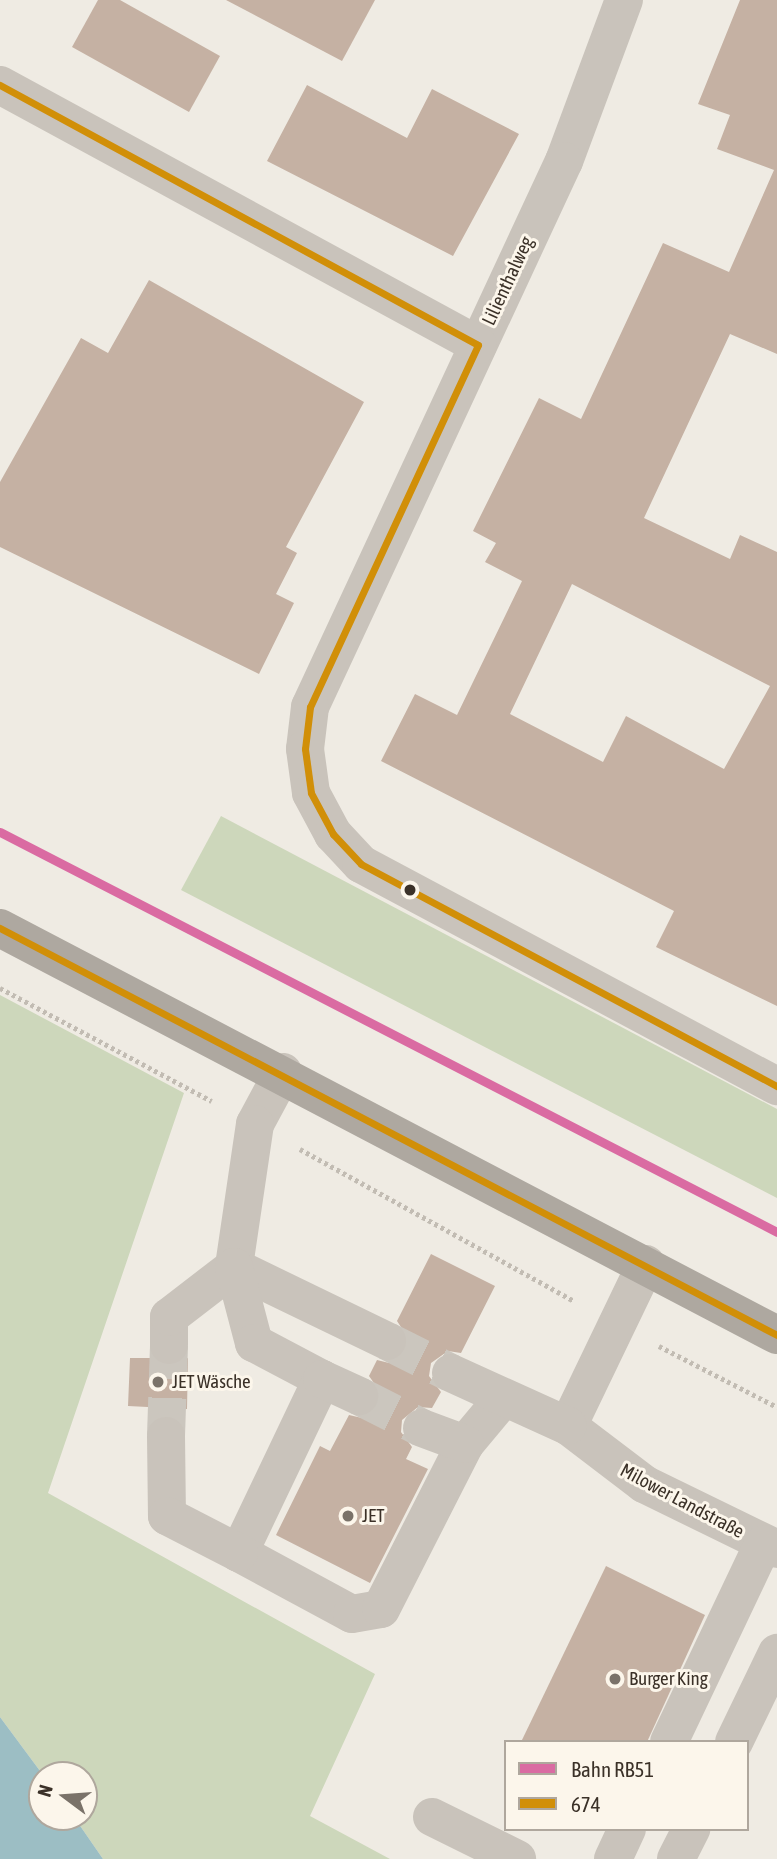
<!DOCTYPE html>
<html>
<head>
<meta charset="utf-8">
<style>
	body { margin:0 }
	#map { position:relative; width:777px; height:1859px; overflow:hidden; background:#efebe3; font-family:"Asap Condensed",sans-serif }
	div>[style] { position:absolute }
	.green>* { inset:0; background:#cdd7bb }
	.water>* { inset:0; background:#9cbec4 }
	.building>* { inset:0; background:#c5b1a3 }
	.minor-tunnel>* { height:38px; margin-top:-19px; transform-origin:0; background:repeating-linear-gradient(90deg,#cbc6be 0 38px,transparent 0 57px) }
	.path>* { height:4.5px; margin-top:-2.25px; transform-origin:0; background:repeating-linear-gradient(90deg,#c2bcb3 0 3.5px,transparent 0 7px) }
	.minor>* { height:38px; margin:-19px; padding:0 19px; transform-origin:19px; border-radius:19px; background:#c9c3bb }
	.major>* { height:38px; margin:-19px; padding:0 19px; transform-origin:19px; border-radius:19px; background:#aea8a0 }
	.bus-1>* { height:7px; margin:-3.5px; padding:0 3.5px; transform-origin:3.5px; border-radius:3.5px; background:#d18f08 }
	.rail-1>* { height:9px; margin:-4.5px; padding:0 4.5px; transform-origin:4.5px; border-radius:4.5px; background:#da6ba2 }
	.dots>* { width:19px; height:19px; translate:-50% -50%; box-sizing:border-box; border:4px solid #fcf6eb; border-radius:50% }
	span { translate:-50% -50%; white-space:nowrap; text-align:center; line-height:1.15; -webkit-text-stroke:6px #fcf6eb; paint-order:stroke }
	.street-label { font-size:19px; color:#3b3128 }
	.poi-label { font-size:19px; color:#3b3128 }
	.left { translate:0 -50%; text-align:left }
	.legend { position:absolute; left:504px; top:1740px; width:245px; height:91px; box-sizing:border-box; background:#fcf6eb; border:2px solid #afa79d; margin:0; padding:9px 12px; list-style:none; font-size:21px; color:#3b3128 }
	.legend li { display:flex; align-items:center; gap:14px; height:35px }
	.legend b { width:35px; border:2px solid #afa79d }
	.north { position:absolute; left:28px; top:1761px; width:70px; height:70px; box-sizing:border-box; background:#fcf6eb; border:2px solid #afa79d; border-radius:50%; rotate:286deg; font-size:19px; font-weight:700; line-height:28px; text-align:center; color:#3b3128 }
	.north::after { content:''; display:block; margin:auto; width:24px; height:32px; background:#7a7269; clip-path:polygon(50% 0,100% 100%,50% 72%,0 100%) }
</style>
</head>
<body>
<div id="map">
	<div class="green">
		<i style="clip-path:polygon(221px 816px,777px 1109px,777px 1198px,181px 890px)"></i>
		<i style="clip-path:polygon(0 995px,184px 1093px,48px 1493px,375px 1674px,310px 1816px,390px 1859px,103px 1859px,74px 1817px,84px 1817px,84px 1775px,43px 1775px,0 1717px)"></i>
	</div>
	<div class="water">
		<i style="clip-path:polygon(0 1717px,43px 1775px,42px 1817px,74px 1817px,103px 1859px,0 1859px)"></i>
	</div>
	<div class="building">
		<i style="clip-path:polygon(98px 0,120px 0,220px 56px,189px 112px,72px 47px)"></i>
		<i style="clip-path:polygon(226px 0,375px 0,342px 61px)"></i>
		<i style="clip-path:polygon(evenodd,740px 0,777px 0,777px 354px,730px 334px,644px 518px,730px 559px,740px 535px,777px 552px,777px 1006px,656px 947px,674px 911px,381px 761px,415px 694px,457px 715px,522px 581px,485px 562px,496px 543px,473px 531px,539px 398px,581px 419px,663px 243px,729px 272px,774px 170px,717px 149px,730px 115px,698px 104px,740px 0,572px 584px,770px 686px,724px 769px,626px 716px,603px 762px,510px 714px,572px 584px)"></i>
		<i style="clip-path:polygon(307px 85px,407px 138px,432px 89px,519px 134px,453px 256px,267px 161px)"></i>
		<i style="clip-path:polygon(149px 280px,364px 402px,286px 547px,297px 553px,276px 594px,294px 603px,259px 674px,0 547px,0 482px,81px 338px,108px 353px)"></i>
		<i style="clip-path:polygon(431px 1254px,495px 1286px,461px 1353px,448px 1351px,431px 1363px,429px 1376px,441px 1392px,432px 1408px,418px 1407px,402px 1420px,401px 1432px,412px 1447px,406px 1459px,428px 1469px,370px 1583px,276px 1535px,320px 1446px,330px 1451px,349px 1415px,362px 1418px,379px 1406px,381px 1393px,369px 1376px,377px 1360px,389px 1363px,406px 1351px,409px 1339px,397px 1321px)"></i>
		<i style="clip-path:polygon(130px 1358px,152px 1358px,168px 1367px,188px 1358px,187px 1409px,128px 1406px)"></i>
		<i style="clip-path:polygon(606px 1566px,705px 1615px,647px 1742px,521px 1742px)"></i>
	</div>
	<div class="minor-tunnel">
		<i style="left:387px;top:1341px;width:72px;rotate:26.6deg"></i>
		<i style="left:359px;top:1396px;width:71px;rotate:26.9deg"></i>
		<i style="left:166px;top:1436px;width:91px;rotate:-88.1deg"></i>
	</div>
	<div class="path">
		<i style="left:0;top:988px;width:240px;rotate:28.1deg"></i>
		<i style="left:300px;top:1149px;width:313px;rotate:29deg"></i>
		<i style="left:659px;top:1346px;width:133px;rotate:27.3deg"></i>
	</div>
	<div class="minor">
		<i style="left:624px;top:0;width:172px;rotate:110.4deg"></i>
		<i style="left:564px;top:161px;width:602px;rotate:114.95deg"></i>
		<i style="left:310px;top:707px;width:42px;rotate:96.8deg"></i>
		<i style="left:305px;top:749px;width:44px;rotate:82.2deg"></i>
		<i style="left:311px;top:793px;width:47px;rotate:61.8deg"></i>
		<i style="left:333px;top:834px;width:41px;rotate:47deg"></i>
		<i style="left:361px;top:864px;width:472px;rotate:28.1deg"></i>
		<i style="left:0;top:85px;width:544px;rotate:28.54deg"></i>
		<i style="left:283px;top:1072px;width:59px;rotate:118.3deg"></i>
		<i style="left:255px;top:1124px;width:145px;rotate:98.4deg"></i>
		<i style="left:234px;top:1267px;width:170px;rotate:25.8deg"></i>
		<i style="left:646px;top:1264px;width:180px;rotate:115.7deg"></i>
		<i style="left:568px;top:1426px;width:96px;rotate:37.3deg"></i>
		<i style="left:644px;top:1484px;width:148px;rotate:26deg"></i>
		<i style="left:169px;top:1345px;width:28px;rotate:-90deg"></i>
		<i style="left:169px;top:1317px;width:82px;rotate:-37.6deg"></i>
		<i style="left:234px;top:1267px;width:79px;rotate:75.3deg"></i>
		<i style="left:254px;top:1343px;width:77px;rotate:27.9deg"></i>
		<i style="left:322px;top:1379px;width:193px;rotate:115.5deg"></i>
		<i style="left:239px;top:1553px;width:128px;rotate:28.4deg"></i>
		<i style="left:352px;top:1614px;width:29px;rotate:-10deg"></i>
		<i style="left:381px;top:1609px;width:185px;rotate:-63deg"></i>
		<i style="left:465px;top:1444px;width:56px;rotate:-50.1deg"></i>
		<i style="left:451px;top:1373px;width:128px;rotate:24.4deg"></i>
		<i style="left:322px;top:1379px;width:41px;rotate:24.7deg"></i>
		<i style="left:422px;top:1428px;width:46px;rotate:20.4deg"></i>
		<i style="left:166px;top:1436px;width:80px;rotate:89.3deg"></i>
		<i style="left:167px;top:1516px;width:81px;rotate:27.2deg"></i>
		<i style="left:669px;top:1742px;width:219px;rotate:-64.6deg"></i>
		<i style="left:734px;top:1742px;width:99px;rotate:-64.2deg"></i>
		<i style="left:432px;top:1817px;width:95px;rotate:26.3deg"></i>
		<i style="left:613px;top:1859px;width:33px;rotate:-65deg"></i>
		<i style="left:676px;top:1859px;width:34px;rotate:-63deg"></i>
	</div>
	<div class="major">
		<i style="left:0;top:928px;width:877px;rotate:27.65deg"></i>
	</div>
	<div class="bus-1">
		<i style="left:0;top:85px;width:544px;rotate:28.54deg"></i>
		<i style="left:478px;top:345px;width:399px;rotate:114.9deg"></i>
		<i style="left:310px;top:707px;width:42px;rotate:96.8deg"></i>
		<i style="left:305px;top:749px;width:44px;rotate:82.2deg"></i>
		<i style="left:311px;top:793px;width:47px;rotate:61.8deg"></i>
		<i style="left:333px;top:834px;width:41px;rotate:47deg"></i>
		<i style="left:361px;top:864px;width:472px;rotate:28.1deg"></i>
		<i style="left:0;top:928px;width:877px;rotate:27.65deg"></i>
	</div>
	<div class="rail-1">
		<i style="left:0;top:832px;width:874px;rotate:27.24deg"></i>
	</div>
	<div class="dots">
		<i style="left:410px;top:890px;background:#3b3128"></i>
		<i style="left:158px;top:1382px;background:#7a7269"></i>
		<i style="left:348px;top:1516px;background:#7a7269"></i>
		<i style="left:615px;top:1679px;background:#7a7269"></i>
	</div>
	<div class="street-label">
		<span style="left:508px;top:281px;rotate:-65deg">Lilienthalweg</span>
		<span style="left:682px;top:1501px;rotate:28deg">Milower Landstraße</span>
	</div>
	<div class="poi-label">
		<span class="left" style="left:172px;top:1382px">JET Wäsche</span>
		<span class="left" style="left:362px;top:1516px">JET</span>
		<span class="left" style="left:629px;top:1679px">Burger King</span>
	</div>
	<ul class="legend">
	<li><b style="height:9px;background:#da6ba2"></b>Bahn RB51</li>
	<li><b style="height:9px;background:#d18f08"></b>674</li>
	</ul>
	<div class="north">N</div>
</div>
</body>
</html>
